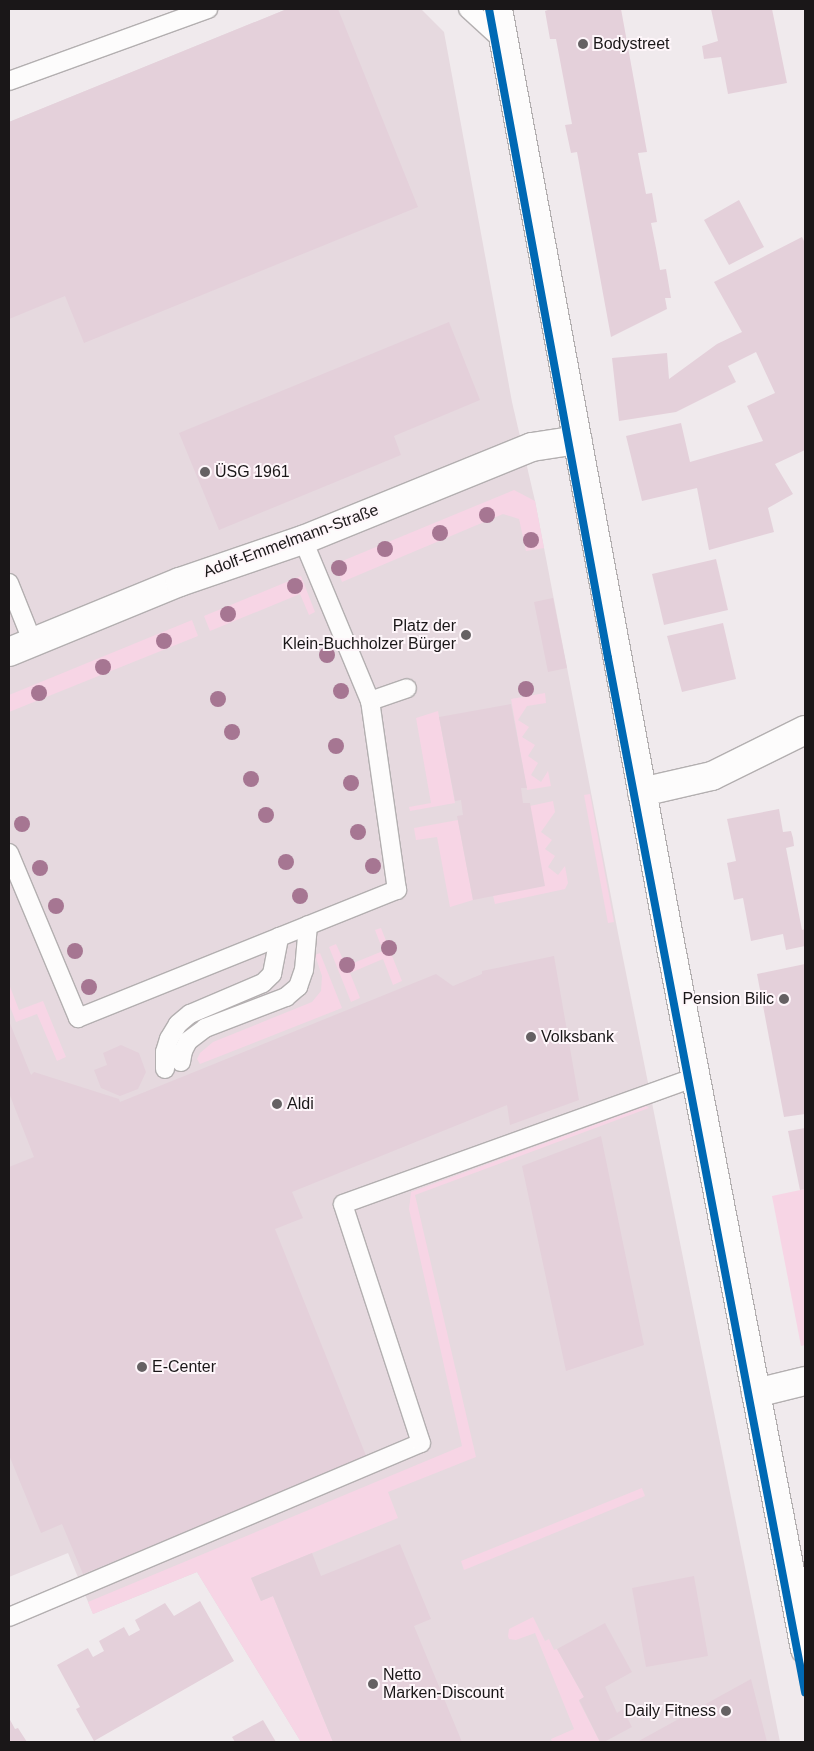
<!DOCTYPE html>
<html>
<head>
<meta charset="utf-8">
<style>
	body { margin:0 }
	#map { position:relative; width:814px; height:1751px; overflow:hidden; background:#f0eaed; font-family:Helvetica,sans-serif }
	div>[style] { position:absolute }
	.built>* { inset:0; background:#e6d9df }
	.green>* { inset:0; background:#f7d5e5 }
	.building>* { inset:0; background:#e4d0da }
	.roads { filter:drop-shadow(1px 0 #b3afb0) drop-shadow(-1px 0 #b3afb0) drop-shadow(0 1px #b3afb0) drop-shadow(0 -1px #b3afb0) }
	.lane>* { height:18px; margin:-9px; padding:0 9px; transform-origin:9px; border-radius:9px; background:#fdfcfc }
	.street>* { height:28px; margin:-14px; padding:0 14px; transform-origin:14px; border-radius:14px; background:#fdfcfc }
	.secondary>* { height:28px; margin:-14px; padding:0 14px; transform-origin:14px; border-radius:14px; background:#fdfcfc }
	.tram-1>* { height:8px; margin:-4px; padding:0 4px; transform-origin:4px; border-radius:4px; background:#0069b4 }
	.trees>* { width:16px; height:16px; margin:-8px; border-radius:50%; background:#a67692 }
	.dots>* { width:14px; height:14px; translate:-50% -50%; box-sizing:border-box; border:2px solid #fef6fa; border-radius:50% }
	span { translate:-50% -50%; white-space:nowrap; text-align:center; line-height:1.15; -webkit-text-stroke:4px #fef6fa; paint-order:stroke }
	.poi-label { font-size:16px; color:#1a1718 }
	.left { translate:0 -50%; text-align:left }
	.right { translate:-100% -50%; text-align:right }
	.street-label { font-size:16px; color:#1a1718 }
	.frame { position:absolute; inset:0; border:10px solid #1a1718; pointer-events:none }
</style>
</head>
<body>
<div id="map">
	<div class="built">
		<i style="clip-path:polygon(287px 9px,421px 9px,444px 32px,512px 402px,535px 501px,618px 933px,780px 1742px,301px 1742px,197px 1572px,93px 1614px,68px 1553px,9px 1577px,9px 122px)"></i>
	</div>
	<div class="green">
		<i style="clip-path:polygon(514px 490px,535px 501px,544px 548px,526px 551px,519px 519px,503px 514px,342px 582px,335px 564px)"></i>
		<i style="clip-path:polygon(301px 576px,315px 612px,309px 615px,300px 594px,210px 631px,204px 616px)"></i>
		<i style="clip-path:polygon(192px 620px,198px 636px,9px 712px,9px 695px)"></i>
		<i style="clip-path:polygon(545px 693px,546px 703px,527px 706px,518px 720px,529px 727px,522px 737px,535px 745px,528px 756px,538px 763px,531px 775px,541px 782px,548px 771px,551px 786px,527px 790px,511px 699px)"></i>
		<i style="clip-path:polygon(438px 711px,455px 803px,410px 811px,409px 807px,431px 803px,416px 718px)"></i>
		<i style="clip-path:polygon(590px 794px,614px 922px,608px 923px,584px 795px)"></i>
		<i style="clip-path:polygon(553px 801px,555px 812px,541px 832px,552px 840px,545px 849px,555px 856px,548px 867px,558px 875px,565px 866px,568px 883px,565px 889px,495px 904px,493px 895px,530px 806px)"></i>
		<i style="clip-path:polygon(458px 820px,473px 900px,450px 907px,437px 837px,416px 840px,414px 828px)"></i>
		<i style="clip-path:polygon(381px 928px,402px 981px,393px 985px,383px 959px,350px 973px,360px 998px,351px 1002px,329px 947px,336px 944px,346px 966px,383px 951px,375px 930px)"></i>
		<i style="clip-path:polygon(320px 953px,342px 1008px,200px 1064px,197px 1059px,200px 1053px,213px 1042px,312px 1002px,321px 991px,322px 976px,315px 955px)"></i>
		<i style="clip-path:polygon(9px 984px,19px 1010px,43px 1001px,66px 1057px,57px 1061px,37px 1014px,16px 1022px,9px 1004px)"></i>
		<i style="clip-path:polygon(646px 1106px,649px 1108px,415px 1195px,476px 1457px,388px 1492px,398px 1518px,251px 1578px,261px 1601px,273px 1596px,333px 1742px,301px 1742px,197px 1572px,93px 1614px,88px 1602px,462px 1446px,409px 1209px,411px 1192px)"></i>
		<i style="clip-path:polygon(805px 1189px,805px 1345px,801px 1346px,772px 1196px)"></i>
		<i style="clip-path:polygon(642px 1488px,645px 1496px,464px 1570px,461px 1561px)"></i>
		<i style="clip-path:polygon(533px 1617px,545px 1641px,549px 1639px,554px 1650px,557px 1649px,584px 1697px,579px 1701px,600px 1742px,552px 1742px,551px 1739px,574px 1729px,535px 1633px,516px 1640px,509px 1639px,508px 1636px,509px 1629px)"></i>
	</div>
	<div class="building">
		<i style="clip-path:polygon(287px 9px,338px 9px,418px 207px,84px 343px,65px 296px,9px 319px,9px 122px)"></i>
		<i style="clip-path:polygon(551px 9px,621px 9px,647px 152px,638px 153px,646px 194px,652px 193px,657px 222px,651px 223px,656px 248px,660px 270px,666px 269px,671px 298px,665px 298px,667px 309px,611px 337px,577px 152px,571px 153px,565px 125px,572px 124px,556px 39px,550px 39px,545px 11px)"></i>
		<i style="clip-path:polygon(711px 9px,772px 9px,787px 83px,728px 94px,721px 57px,704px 59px,702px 46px,718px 41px)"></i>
		<i style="clip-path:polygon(739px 200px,764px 247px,729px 265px,704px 220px)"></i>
		<i style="clip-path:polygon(802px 237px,805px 243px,805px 450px,775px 464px,793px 494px,768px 508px,774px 532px,709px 550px,697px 488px,642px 501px,626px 436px,681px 423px,690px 462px,763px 441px,747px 406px,775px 393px,756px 352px,728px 366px,736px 382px,676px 412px,619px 421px,612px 358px,667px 353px,669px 379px,717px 344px,742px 332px,714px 282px)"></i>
		<i style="clip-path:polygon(449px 322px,480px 400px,394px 436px,401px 455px,219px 530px,179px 433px)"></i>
		<i style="clip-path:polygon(716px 559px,728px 610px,664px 625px,652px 574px)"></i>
		<i style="clip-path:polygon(553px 598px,567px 668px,548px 672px,534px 602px)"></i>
		<i style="clip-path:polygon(723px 623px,736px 679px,682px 692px,667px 636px)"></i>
		<i style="clip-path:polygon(511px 704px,527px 788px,521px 788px,523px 803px,530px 803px,545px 886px,473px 900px,457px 816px,463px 815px,461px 800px,455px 801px,439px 717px)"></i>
		<i style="clip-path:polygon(779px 809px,783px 832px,791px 831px,793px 838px,794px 846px,786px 848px,802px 930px,805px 929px,805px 946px,786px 950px,783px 934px,751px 941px,743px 898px,734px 900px,727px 863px,736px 861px,727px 819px)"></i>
		<i style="clip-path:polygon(554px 956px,579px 1100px,510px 1125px,507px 1105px,292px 1192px,303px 1218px,275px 1229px,367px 1458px,83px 1574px,62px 1524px,41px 1533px,9px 1455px,9px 1167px,34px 1157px,9px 1093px,9px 1021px,31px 1075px,34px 1072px,119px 1099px,120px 1102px,436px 974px,453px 986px,482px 974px,482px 971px)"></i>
		<i style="clip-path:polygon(805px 964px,805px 1114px,784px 1117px,757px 974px)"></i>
		<i style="clip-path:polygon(121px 1045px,139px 1053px,146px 1072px,138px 1089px,120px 1096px,101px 1088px,94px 1070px,107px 1065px,103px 1053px)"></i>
		<i style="clip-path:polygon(805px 1128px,805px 1189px,800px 1190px,788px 1131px)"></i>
		<i style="clip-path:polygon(601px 1136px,644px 1345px,566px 1371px,522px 1166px)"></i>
		<i style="clip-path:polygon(400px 1544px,431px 1619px,414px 1626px,462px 1742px,333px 1742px,273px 1596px,261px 1601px,251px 1578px,312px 1553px,321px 1576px)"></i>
		<i style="clip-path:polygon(694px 1576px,708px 1656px,646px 1667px,632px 1588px)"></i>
		<i style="clip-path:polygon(200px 1601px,234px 1661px,94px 1741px,76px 1709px,80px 1707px,57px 1665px,88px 1648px,93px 1657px,104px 1651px,99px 1641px,124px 1627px,129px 1636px,140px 1630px,135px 1620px,165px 1603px,174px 1616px)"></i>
		<i style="clip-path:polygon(605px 1623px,632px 1672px,605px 1687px,617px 1713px,623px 1709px,632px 1727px,604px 1742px,600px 1742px,579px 1700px,584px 1697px,557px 1649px)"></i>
		<i style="clip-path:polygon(751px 1679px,767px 1742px,637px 1742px)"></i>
		<i style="clip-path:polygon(9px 1718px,15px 1729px,18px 1728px,27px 1742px,9px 1742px)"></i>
		<i style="clip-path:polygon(263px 1720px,276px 1742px,235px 1742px,232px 1737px)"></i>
	</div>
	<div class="roads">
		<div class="lane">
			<i style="left:468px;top:9px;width:49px;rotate:42.5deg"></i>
			<i style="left:9px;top:81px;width:212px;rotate:-19.9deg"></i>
			<i style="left:9px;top:583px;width:65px;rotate:68.2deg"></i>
			<i style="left:370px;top:701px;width:39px;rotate:-19deg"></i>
			<i style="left:9px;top:853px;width:179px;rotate:67.3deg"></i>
			<i style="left:78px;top:1018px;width:344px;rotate:-21.9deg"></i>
			<i style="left:397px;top:890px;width:191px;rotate:-98.1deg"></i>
			<i style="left:370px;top:701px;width:174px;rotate:-112.6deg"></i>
			<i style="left:181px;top:1062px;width:11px;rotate:-80deg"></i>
			<i style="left:183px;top:1051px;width:11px;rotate:-63deg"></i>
			<i style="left:188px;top:1041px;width:21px;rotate:-37deg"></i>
			<i style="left:205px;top:1028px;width:87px;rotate:-20.9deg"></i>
			<i style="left:286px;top:997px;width:16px;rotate:-40deg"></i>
			<i style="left:298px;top:987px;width:18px;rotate:-71deg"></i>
			<i style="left:304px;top:970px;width:45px;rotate:-84.9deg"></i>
			<i style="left:165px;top:1069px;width:17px;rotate:-90deg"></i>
			<i style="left:165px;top:1052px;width:14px;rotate:-73deg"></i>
			<i style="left:169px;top:1039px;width:17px;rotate:-59deg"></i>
			<i style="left:178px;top:1024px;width:16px;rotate:-40deg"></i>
			<i style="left:190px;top:1014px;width:79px;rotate:-23deg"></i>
			<i style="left:263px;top:983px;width:13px;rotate:-45deg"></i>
			<i style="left:272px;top:974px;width:38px;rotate:-79deg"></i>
			<i style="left:9px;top:1617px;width:447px;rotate:-22.9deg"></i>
			<i style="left:421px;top:1443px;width:251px;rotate:-108.1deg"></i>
			<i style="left:343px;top:1204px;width:374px;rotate:-19.8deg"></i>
		</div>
		<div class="street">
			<i style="left:9px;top:652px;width:185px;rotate:-22.3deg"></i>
			<i style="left:180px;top:582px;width:130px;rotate:-18.9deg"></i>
			<i style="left:303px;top:540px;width:247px;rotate:-22.1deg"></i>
			<i style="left:532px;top:447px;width:46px;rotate:-8.8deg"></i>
			<i style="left:642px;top:792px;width:72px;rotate:-12.9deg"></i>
			<i style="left:712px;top:776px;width:104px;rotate:-26.3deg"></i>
			<i style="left:756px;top:1393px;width:50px;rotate:-13.8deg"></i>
		</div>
		<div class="secondary">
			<i style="left:498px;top:9px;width:944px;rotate:79.56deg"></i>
			<i style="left:669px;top:937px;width:725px;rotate:79.19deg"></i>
		</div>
	</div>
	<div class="tram-1">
		<i style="left:489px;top:9px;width:660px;rotate:79.61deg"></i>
		<i style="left:608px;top:658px;width:1053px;rotate:79.21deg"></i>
	</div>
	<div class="trees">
		<i style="left:487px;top:515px"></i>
		<i style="left:440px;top:533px"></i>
		<i style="left:531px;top:540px"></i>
		<i style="left:385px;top:549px"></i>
		<i style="left:339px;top:568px"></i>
		<i style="left:295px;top:586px"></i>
		<i style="left:228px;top:614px"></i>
		<i style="left:164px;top:641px"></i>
		<i style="left:327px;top:655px"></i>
		<i style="left:103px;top:667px"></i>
		<i style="left:526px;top:689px"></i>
		<i style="left:341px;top:691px"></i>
		<i style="left:39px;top:693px"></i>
		<i style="left:218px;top:699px"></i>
		<i style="left:232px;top:732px"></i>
		<i style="left:336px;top:746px"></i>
		<i style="left:251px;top:779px"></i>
		<i style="left:351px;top:783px"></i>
		<i style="left:266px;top:815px"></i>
		<i style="left:22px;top:824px"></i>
		<i style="left:358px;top:832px"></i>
		<i style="left:286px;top:862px"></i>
		<i style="left:373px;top:866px"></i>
		<i style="left:40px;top:868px"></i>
		<i style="left:300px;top:896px"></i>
		<i style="left:56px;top:906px"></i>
		<i style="left:389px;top:948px"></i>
		<i style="left:75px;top:951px"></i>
		<i style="left:347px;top:965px"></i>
		<i style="left:89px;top:987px"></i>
	</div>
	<div class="dots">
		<i style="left:583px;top:44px;background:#656163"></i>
		<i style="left:205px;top:472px;background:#656163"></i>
		<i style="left:466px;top:635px;background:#656163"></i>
		<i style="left:784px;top:999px;background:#656163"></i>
		<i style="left:531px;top:1037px;background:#656163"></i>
		<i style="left:277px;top:1104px;background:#656163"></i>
		<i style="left:142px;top:1367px;background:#656163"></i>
		<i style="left:373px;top:1684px;background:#656163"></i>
		<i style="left:726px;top:1711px;background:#656163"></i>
	</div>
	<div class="poi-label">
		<span class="left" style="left:593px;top:44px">Bodystreet</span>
		<span class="left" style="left:215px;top:472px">ÜSG 1961</span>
		<span class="right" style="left:456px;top:635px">Platz der<br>Klein-Buchholzer Bürger</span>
		<span class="right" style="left:774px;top:999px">Pension Bilic</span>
		<span class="left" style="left:541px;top:1037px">Volksbank</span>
		<span class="left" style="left:287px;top:1104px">Aldi</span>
		<span class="left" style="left:152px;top:1367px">E-Center</span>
		<span class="left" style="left:383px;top:1684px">Netto<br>Marken-Discount</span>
		<span class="right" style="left:716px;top:1711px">Daily Fitness</span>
	</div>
	<div class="street-label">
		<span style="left:291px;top:541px;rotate:-20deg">Adolf-Emmelmann-Straße</span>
	</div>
	<div class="frame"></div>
</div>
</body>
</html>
